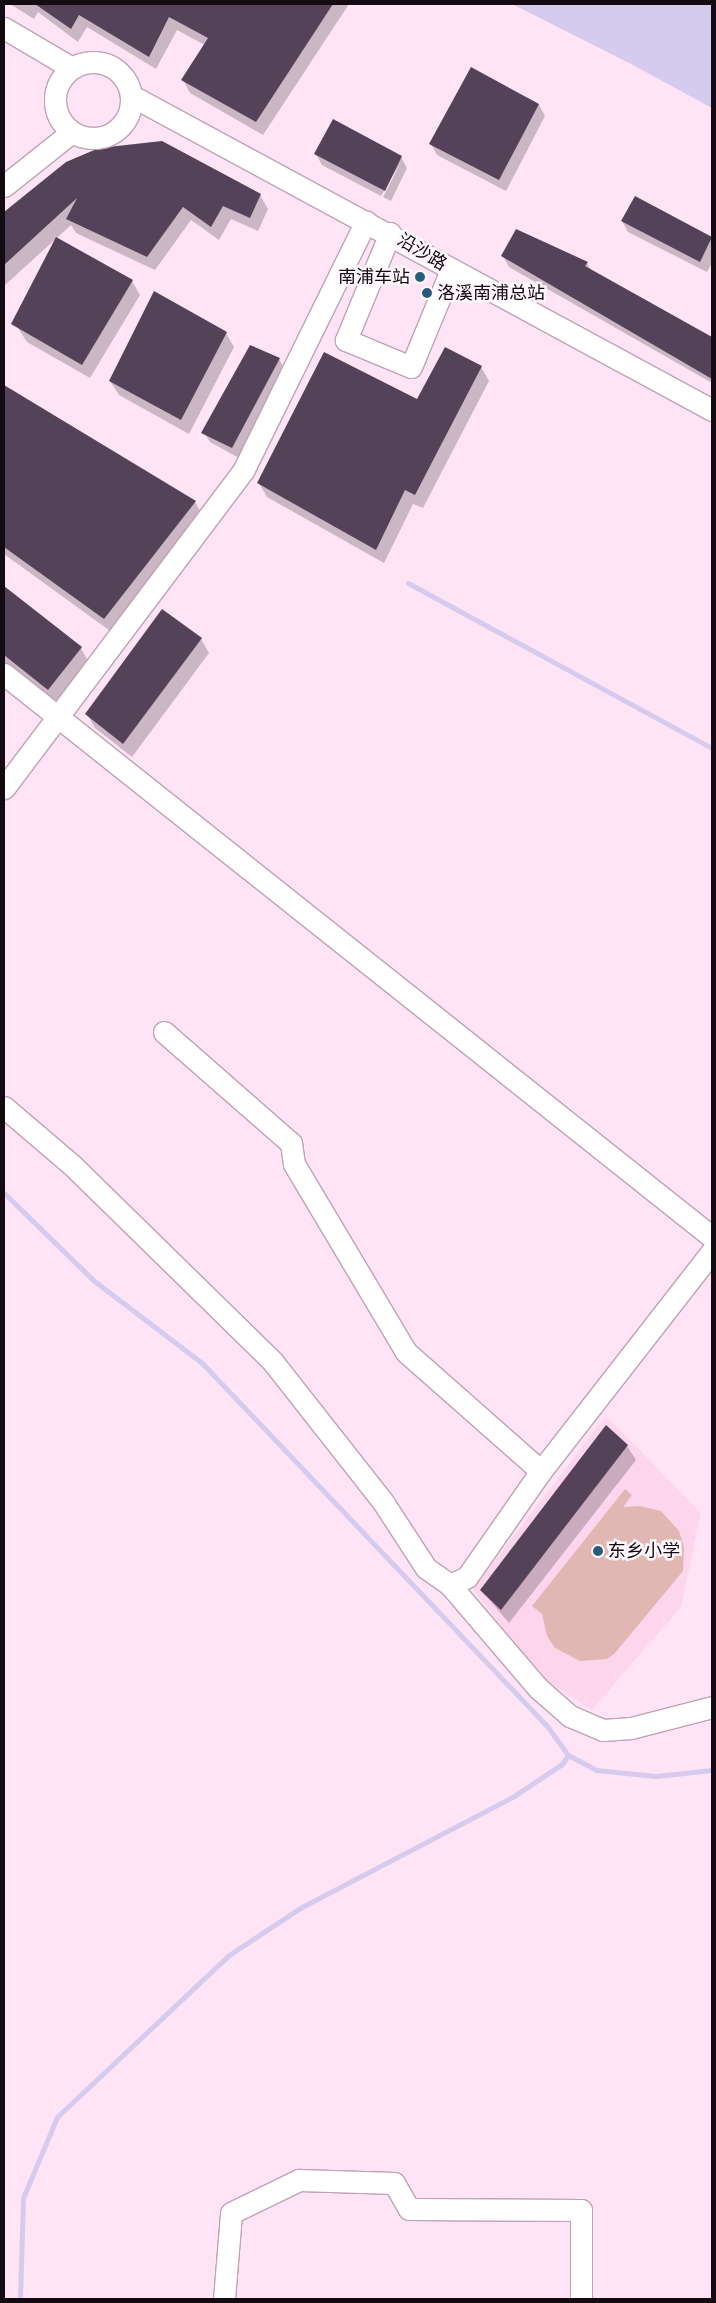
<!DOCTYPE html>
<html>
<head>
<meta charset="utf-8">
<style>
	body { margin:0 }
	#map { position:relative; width:716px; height:2303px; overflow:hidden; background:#fee4f4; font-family:Jost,"Noto Sans SC",sans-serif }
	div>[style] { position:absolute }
	.built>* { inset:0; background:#fdd6ee }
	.green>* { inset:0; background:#e0b7b3 }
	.water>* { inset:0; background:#d5cbef }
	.shadow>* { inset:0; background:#0003 }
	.stream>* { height:5px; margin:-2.5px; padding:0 2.5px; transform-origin:2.5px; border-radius:2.5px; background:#d5cbef }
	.building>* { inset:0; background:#544259 }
	.roads { filter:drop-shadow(1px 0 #c0a2b5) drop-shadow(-1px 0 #c0a2b5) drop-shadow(0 1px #c0a2b5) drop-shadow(0 -1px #c0a2b5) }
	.minor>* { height:21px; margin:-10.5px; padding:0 10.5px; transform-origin:10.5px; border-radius:10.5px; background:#fff }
	.minor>.ring { margin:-10.5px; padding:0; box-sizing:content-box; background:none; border:21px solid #fff; border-radius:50% }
	.dots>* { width:14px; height:14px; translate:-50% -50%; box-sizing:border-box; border:2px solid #fef8fc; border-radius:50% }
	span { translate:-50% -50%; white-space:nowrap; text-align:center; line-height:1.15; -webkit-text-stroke:5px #fef8fc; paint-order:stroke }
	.street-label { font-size:18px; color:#140a11 }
	.poi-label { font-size:18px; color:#140a11 }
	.right { translate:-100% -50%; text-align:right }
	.left { translate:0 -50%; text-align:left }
	.frame { position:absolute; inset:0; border:5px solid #140a11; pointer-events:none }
</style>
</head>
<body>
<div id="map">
	<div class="built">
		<i style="clip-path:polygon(606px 1416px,701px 1513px,681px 1607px,592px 1710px,541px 1677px,473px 1589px)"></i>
	</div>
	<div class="green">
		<i style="clip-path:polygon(625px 1489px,632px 1495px,623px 1507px,640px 1506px,661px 1511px,679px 1531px,684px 1547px,683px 1571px,615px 1653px,607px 1659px,580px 1661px,555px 1648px,547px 1636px,542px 1614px,532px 1606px)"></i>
	</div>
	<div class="water">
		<i style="clip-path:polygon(512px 4px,712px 4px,712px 108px,633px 65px)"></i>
	</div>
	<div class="shadow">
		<i style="clip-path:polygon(10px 4px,349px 4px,263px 135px,190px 93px,183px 80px,205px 45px,177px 30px,156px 69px,87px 27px,78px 42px,38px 12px,34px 19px)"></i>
		<i style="clip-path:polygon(471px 69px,539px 105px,545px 116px,506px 191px,437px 155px,431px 144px)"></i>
		<i style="clip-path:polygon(316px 154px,401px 157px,407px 168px,391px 201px,383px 197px,401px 162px,381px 196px,322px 165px)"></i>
		<i style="clip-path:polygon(67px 163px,260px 195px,268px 209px,258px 231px,231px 219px,219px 240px,191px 220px,155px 270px,76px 233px,71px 225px,4px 286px,4px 216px)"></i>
		<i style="clip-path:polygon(635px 198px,712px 238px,712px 263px,707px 272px,628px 232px,622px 221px)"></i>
		<i style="clip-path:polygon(503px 256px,587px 263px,591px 271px,712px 338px,712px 383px,509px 267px)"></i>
		<i style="clip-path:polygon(132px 281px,140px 295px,90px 378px,27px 342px,18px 328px)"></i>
		<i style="clip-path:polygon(226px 333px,234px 347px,189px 434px,119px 395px,110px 381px)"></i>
		<i style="clip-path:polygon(279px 359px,285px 370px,239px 458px,210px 442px,203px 431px)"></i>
		<i style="clip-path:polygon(481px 367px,489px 381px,423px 508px,413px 504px,384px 563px,267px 497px,259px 483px)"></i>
		<i style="clip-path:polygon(4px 387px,195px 502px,203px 516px,113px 633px,4px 554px)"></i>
		<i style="clip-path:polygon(4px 587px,81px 648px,89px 663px,57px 704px,4px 662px)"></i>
		<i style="clip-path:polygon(201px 639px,209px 653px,132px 757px,95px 728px,87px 714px)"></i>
		<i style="clip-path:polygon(627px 1446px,636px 1460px,509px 1623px,481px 1590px)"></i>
	</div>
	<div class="stream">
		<i style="left:408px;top:583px;width:346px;rotate:28.5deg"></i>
		<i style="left:4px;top:1193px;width:124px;rotate:44.3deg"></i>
		<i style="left:93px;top:1280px;width:137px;rotate:37.3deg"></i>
		<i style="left:202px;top:1363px;width:501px;rotate:46.46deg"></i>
		<i style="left:547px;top:1726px;width:36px;rotate:54deg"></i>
		<i style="left:20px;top:2299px;width:101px;rotate:-88.3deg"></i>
		<i style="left:23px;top:2198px;width:88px;rotate:-67.2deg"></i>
		<i style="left:57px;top:2117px;width:236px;rotate:-43.3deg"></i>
		<i style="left:229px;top:1955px;width:85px;rotate:-33.5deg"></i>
		<i style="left:300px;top:1908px;width:242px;rotate:-27.6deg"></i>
		<i style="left:514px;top:1796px;width:58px;rotate:-33.7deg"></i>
		<i style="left:562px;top:1764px;width:11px;rotate:-56deg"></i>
		<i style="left:568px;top:1755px;width:32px;rotate:28deg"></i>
		<i style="left:596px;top:1770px;width:60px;rotate:5.7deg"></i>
		<i style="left:656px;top:1776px;width:56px;rotate:-6.1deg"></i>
	</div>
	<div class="building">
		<i style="clip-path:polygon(35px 4px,333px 4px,256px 122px,181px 80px,208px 38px,169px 17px,149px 57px,79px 15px,71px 29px)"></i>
		<i style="clip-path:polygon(471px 67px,539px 104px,499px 180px,429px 144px)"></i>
		<i style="clip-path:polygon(333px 119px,402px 156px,385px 191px,314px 154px)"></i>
		<i style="clip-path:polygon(162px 141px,261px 194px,250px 218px,223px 206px,211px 227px,183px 207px,147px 257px,66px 219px,77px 198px,4px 265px,4px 212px,66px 162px,99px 148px)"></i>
		<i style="clip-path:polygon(635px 196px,712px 237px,700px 262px,621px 221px)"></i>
		<i style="clip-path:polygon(516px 229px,588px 262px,585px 266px,712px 337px,712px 379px,501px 256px)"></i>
		<i style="clip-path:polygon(56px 237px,133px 280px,82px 365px,11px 324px)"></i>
		<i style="clip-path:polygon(154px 291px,227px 332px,181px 420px,109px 381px)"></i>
		<i style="clip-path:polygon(250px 345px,280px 358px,232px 448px,201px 433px)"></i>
		<i style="clip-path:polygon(445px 347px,482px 366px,415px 495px,405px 490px,376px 550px,257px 483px,324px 352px,417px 399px)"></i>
		<i style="clip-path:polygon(4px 385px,196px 501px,104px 619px,4px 547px)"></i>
		<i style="clip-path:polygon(4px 586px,82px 647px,48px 690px,4px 655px)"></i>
		<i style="clip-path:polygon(162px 609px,202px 638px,123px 744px,85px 714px)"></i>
		<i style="clip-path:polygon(606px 1425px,628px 1445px,501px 1610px,480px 1590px)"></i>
	</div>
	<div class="roads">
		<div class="minor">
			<i style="left:4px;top:28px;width:79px;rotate:30.5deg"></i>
			<i class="ring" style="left:55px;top:62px;width:55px;height:55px"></i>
			<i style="left:132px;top:96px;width:660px;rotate:28.43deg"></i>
			<i style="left:4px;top:186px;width:87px;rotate:-38.5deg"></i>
			<i style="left:390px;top:233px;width:116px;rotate:112.4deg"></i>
			<i style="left:346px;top:340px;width:70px;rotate:22.6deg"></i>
			<i style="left:411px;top:367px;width:105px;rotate:-67.6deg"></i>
			<i style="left:4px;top:674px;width:905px;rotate:38.49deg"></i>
			<i style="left:4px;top:788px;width:399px;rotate:-53deg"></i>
			<i style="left:244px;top:469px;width:276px;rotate:-63.8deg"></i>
			<i style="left:164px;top:1032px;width:169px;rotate:41.2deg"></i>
			<i style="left:291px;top:1143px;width:21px;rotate:82deg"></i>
			<i style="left:294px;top:1164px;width:219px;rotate:59.2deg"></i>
			<i style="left:406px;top:1352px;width:180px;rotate:41.4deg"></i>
			<i style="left:4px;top:1107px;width:89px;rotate:40.5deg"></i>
			<i style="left:72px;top:1165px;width:281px;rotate:44.4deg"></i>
			<i style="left:273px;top:1362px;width:178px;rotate:51.8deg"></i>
			<i style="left:383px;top:1502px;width:79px;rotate:56.9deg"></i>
			<i style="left:426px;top:1568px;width:29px;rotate:35deg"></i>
			<i style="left:450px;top:1585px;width:19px;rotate:-25deg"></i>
			<i style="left:467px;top:1577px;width:129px;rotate:-55.1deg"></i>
			<i style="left:541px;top:1471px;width:279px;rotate:-52.1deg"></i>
			<i style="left:450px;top:1585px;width:135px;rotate:49.5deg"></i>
			<i style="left:538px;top:1688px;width:43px;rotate:41.2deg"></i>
			<i style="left:570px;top:1716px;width:36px;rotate:23deg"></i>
			<i style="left:603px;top:1730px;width:28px;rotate:-4deg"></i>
			<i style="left:631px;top:1728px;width:84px;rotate:-14.5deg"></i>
			<i style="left:224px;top:2299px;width:86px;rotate:-85.3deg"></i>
			<i style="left:231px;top:2213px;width:76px;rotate:-25.9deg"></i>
			<i style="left:299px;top:2180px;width:95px;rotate:1.8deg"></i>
			<i style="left:394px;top:2183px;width:30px;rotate:60deg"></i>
			<i style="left:409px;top:2209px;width:172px;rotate:0.3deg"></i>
			<i style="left:581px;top:2210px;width:89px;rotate:90deg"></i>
		</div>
	</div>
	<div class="dots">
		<i style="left:420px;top:277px;background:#275d78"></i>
		<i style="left:427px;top:293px;background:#275d78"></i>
		<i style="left:598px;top:1551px;background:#275d78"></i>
	</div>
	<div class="street-label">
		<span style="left:422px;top:252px;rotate:31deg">沿沙路</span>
	</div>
	<div class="poi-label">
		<span class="right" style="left:410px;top:277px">南浦车站</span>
		<span class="left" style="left:437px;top:293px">洛溪南浦总站</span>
		<span class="left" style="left:608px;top:1551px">东乡小学</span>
	</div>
	<div class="frame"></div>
</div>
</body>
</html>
